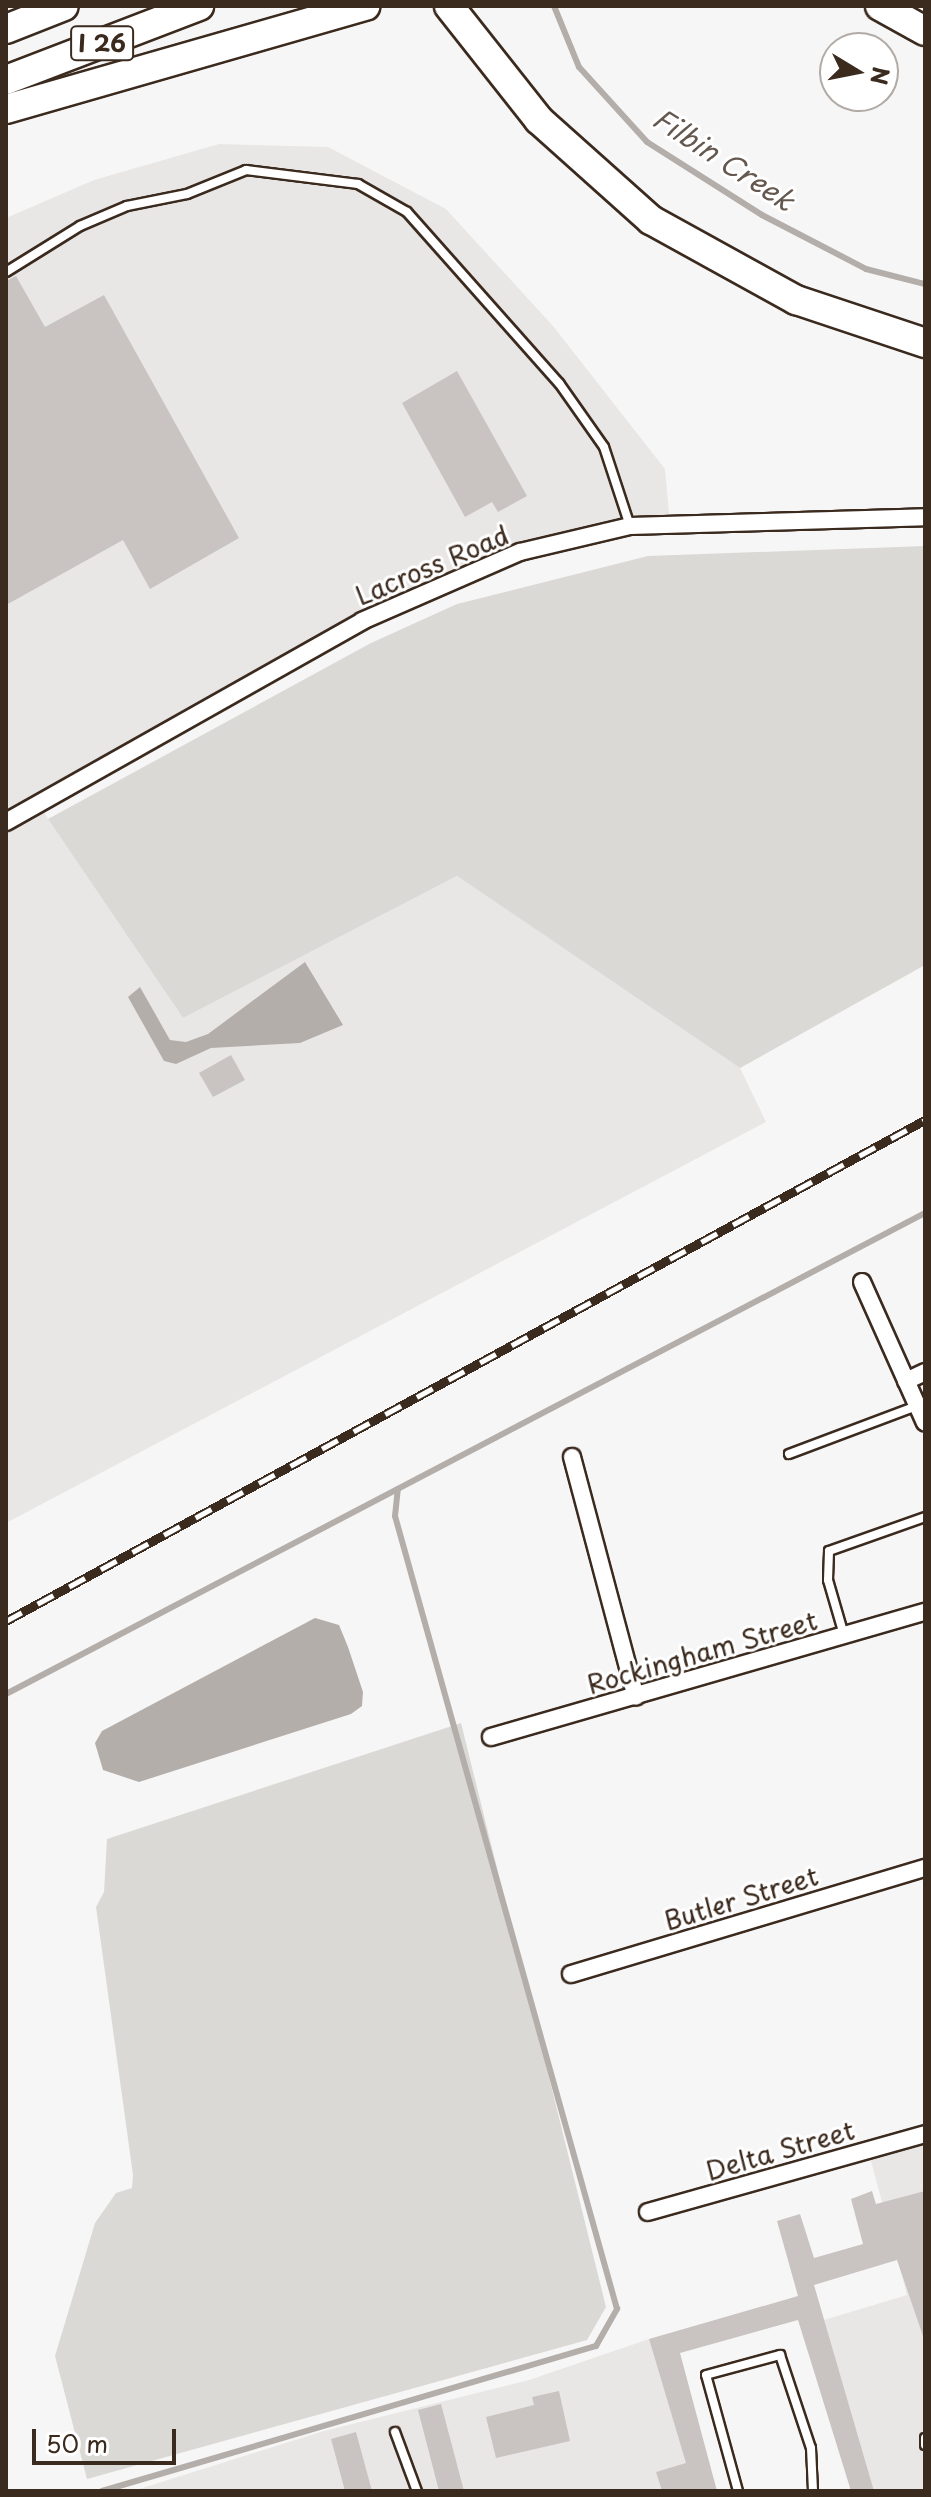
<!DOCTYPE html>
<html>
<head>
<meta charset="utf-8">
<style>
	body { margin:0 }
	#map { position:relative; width:931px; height:2497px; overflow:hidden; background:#f7f6f6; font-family:"Playpen Sans",sans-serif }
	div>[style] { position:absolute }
	.built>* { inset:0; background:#e9e7e6 }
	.green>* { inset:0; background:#dbd9d6 }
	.water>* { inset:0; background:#b4aeaa }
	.stream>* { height:6px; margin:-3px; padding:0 3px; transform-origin:3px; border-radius:3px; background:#b4aeaa }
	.building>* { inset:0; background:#c9c3c1 }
	.roads { filter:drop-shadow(2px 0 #3b2a1e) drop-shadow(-2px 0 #3b2a1e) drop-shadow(0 2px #3b2a1e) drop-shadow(0 -2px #3b2a1e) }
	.service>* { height:8px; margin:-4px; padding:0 4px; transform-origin:4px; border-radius:4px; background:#fff }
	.minor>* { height:16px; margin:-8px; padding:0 8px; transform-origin:8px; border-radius:8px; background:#fff }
	.motorway>* { height:28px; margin:-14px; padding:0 14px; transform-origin:14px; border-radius:14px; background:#fff }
	.rail>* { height:9px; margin-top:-4.5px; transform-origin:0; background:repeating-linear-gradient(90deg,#fff 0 18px,#3b2a1e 0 36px); box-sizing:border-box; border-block:2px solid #3b2a1e }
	span { translate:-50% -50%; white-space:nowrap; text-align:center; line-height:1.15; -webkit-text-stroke:6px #fff; paint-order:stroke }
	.shield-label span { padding:2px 6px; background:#fff; border:2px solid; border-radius:6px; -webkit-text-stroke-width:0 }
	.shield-label { font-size:24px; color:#3b2a1e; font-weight:700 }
	.street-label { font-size:26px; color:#3b2a1e }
	.water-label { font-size:28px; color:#65584f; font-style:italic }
	.frame { position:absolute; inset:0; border:8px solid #3b2a1e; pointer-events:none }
	.north { position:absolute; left:819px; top:32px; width:80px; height:80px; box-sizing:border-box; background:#fff; border:2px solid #b1aaa5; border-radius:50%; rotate:100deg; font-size:22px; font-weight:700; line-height:32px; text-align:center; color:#3b2a1e }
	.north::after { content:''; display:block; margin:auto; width:28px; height:36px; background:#3b2a1e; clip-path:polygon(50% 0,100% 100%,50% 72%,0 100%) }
	.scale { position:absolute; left:32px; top:2429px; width:144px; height:36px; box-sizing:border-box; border:4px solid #3b2a1e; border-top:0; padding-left:10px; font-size:24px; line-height:28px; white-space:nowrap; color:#3b2a1e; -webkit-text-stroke:6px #fff; paint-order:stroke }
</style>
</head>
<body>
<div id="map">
	<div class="built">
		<i style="clip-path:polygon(219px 144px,328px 147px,446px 209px,553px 326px,665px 469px,670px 526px,520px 552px,362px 621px,40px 803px,48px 819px,183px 1018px,457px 876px,740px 1068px,766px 1122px,6px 1523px,6px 218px,94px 180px)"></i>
		<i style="clip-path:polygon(925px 2134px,925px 2491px,874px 2491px,824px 2320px,907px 2295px,868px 2150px)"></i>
		<i style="clip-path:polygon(649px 2339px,695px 2491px,133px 2491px,324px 2431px,529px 2380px)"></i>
	</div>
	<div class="green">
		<i style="clip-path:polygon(925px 546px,925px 965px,740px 1068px,457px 876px,183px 1018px,48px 819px,371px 643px,457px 604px,648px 556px)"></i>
		<i style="clip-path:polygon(461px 1723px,606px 2307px,587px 2340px,87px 2479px,55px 2356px,95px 2223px,116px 2193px,132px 2188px,133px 2175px,96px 1907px,104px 1892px,107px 1839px)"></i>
	</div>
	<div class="water">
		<i style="clip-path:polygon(305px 962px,343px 1025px,300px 1043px,211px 1048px,176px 1064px,164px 1061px,128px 997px,140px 987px,170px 1040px,186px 1042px,208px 1034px)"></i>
		<i style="clip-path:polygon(315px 1618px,339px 1625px,348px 1647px,363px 1692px,362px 1706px,351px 1714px,139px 1782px,103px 1770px,95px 1743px,102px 1731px)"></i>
	</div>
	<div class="stream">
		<i style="left:554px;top:6px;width:66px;rotate:67.7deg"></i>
		<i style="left:579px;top:67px;width:101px;rotate:47.8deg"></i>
		<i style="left:647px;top:142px;width:136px;rotate:32.4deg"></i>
		<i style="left:762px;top:215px;width:117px;rotate:27.4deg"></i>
		<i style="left:866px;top:269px;width:61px;rotate:14.3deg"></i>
		<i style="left:6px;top:1694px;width:1037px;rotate:-27.63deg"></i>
		<i style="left:102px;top:2491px;width:515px;rotate:-16.36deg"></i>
		<i style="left:596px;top:2346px;width:43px;rotate:-60.4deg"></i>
		<i style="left:617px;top:2309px;width:823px;rotate:-105.64deg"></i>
		<i style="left:395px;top:1516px;width:27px;rotate:-84deg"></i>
	</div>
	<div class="building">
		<i style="clip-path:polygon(16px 276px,45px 327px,104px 295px,239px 538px,150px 589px,123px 540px,6px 605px,6px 281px)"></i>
		<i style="clip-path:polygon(457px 371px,527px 496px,498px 512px,492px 502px,465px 517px,402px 403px)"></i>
		<i style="clip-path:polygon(231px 1055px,245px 1080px,213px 1097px,199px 1073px)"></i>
		<i style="clip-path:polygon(872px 2191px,876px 2204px,925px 2191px,925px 2342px,897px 2260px,814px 2285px,874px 2491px,851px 2491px,798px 2320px,680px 2353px,717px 2491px,662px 2491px,656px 2472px,686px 2463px,649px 2339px,798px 2296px,777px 2221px,800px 2214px,814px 2258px,863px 2244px,851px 2199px)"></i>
		<i style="clip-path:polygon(559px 2391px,570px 2441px,496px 2458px,486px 2417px,534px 2405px,532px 2397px)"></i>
		<i style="clip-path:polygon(441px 2404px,464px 2491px,439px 2491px,418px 2410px)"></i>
		<i style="clip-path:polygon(356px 2432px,372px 2491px,345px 2491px,331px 2439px)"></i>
	</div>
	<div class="roads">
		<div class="service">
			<i style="left:6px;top:272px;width:87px;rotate:-31.9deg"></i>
			<i style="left:80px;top:226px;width:51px;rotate:-23.1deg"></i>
			<i style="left:127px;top:206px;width:61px;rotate:-11.3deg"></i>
			<i style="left:187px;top:194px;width:64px;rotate:-22.1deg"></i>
			<i style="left:246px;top:170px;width:113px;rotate:7.1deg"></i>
			<i style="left:358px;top:184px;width:56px;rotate:29.7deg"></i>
			<i style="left:407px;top:212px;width:229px;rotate:48.4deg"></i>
			<i style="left:559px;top:383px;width:78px;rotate:54.9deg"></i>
			<i style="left:604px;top:447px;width:83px;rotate:71.8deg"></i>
			<i style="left:789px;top:1454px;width:137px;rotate:-20.6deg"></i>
			<i style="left:844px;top:1635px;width:57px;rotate:-106.2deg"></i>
			<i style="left:828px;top:1580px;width:29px;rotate:-88deg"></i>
			<i style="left:829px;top:1551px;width:102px;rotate:-19.5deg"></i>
			<i style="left:395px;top:2432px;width:63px;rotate:69.6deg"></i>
			<i style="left:925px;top:2438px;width:7px;rotate:90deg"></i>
			<i style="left:738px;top:2491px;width:120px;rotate:-105.4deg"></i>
			<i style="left:706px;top:2375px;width:77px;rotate:-15.1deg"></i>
			<i style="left:780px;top:2355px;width:98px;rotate:71.6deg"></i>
			<i style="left:811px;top:2448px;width:43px;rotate:87.3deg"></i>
		</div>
		<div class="minor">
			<i style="left:6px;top:822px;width:409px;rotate:-29.4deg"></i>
			<i style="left:362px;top:621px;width:172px;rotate:-23.6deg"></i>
			<i style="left:520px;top:552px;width:113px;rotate:-13.3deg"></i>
			<i style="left:630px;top:526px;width:295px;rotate:-1.7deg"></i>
			<i style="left:862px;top:1282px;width:154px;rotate:65.9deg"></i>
			<i style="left:906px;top:1381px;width:21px;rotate:-25deg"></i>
			<i style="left:572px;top:1457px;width:248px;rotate:75.1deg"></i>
			<i style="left:491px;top:1737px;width:452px;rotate:-16.1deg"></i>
			<i style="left:571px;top:1974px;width:370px;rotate:-16.7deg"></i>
			<i style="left:648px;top:2212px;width:288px;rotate:-15.7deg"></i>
		</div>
		<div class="motorway">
			<i style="left:449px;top:6px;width:145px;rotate:51.7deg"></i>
			<i style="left:539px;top:120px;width:150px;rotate:41.8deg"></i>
			<i style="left:651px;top:220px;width:166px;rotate:28.9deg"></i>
			<i style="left:796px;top:300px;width:136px;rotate:18.4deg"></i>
			<i style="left:880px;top:6px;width:51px;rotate:29.1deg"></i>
			<i style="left:6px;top:29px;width:62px;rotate:-21.6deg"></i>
			<i style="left:6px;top:80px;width:207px;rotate:-21deg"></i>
			<i style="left:6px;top:109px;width:374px;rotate:-16deg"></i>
		</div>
	</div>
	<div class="rail">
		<i style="left:6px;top:1621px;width:1047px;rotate:-28.6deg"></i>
	</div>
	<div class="shield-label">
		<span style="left:102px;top:43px">I 26</span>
	</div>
	<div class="street-label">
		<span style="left:432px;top:565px;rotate:-23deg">Lacross Road</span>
		<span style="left:702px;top:1652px;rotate:-16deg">Rockingham Street</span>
		<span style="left:741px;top:1898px;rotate:-17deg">Butler Street</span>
		<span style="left:780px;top:2150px;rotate:-16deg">Delta Street</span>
	</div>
	<div class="water-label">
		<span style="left:724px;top:159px;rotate:33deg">Filbin Creek</span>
	</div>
	<div class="frame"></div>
	<div class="north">N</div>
	<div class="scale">50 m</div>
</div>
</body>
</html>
